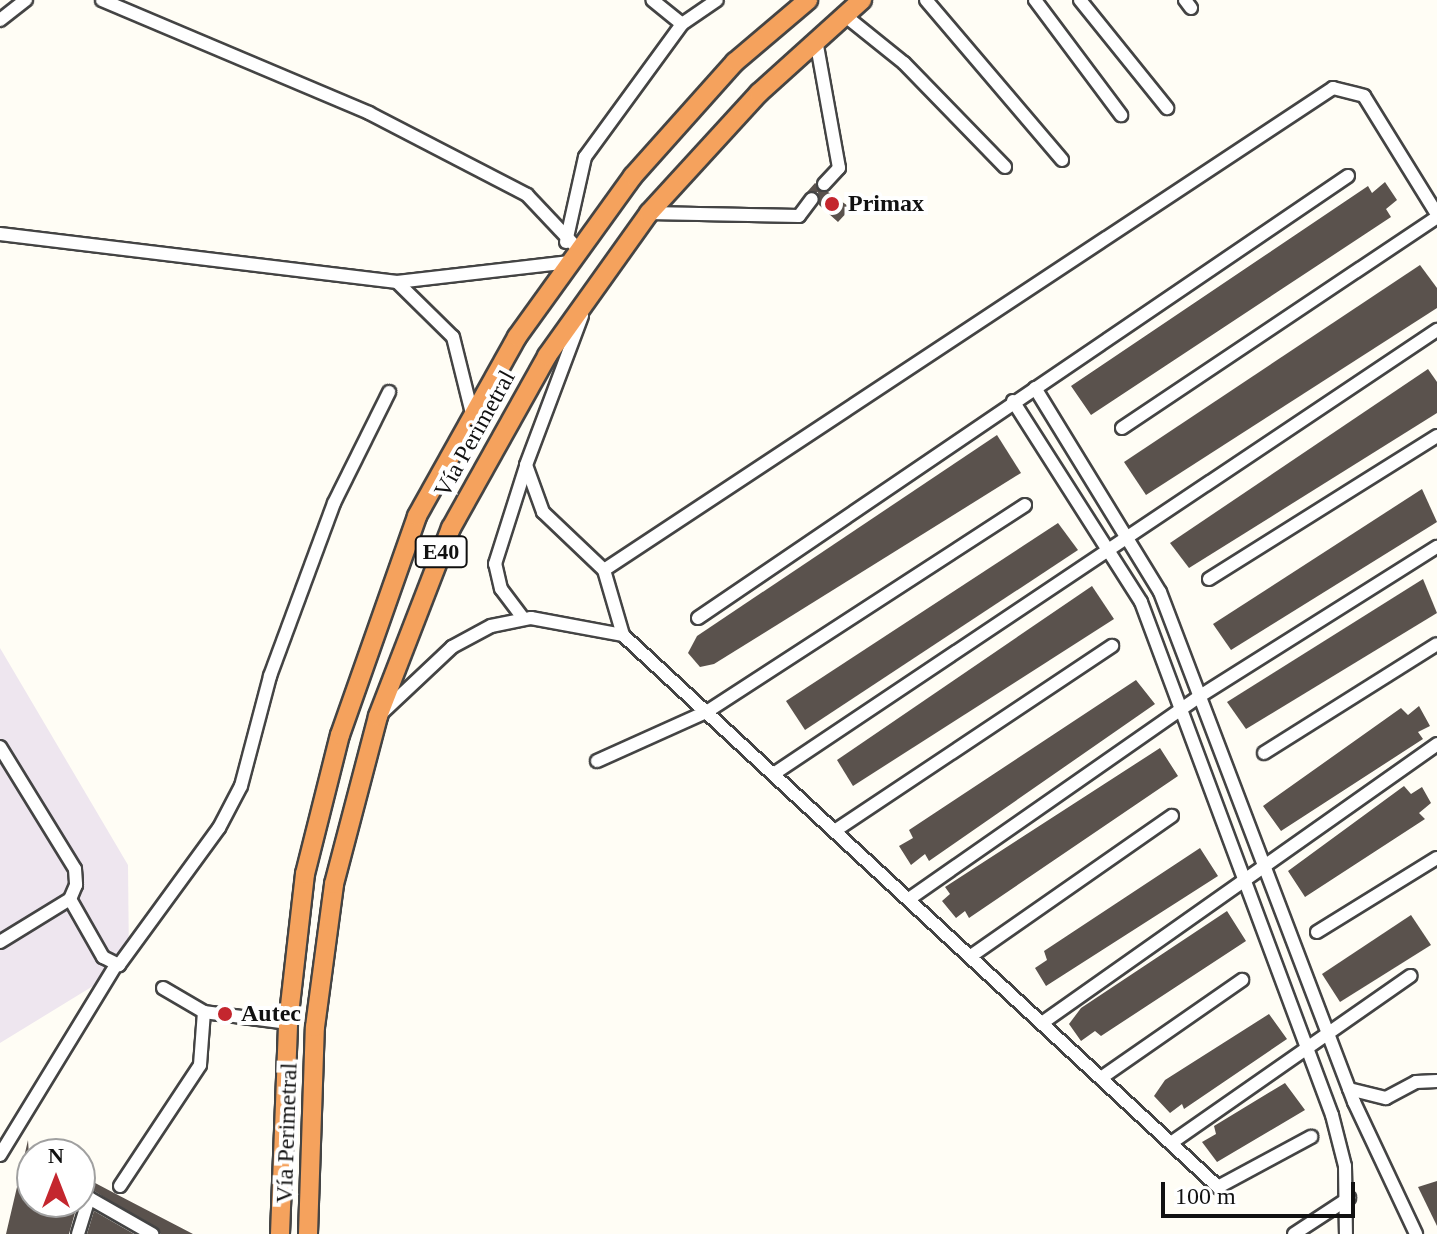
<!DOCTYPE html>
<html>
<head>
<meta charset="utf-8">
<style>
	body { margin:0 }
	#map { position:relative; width:1437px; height:1234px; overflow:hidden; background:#fffdf5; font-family:"Times New Roman",serif }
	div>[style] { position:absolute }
	.industrial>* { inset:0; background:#eee6ef }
	.building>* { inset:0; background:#5a524d }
	.roads { filter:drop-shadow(2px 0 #444) drop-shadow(-2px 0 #444) drop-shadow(0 2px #444) drop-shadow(0 -2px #444) }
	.minor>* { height:12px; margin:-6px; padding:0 6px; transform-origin:6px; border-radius:6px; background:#fff }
	.highway>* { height:18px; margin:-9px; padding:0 9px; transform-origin:9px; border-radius:9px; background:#f5a25d }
	.dots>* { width:22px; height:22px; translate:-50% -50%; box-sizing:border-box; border:4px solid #fff; border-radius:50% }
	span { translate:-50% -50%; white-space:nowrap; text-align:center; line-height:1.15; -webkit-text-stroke:8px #fff; paint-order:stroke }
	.shield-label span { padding:2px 6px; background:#fff; border:2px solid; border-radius:6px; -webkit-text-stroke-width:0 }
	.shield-label { font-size:22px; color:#111; font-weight:700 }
	.poi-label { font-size:24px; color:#111; font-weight:700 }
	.left { translate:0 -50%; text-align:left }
	.street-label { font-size:24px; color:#111 }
	.north { position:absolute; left:16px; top:1138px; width:80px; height:80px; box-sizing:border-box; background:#fff; border:2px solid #a0a0a0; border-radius:50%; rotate:0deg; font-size:22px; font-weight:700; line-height:32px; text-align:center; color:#111 }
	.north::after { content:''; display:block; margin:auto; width:28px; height:36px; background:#c4262e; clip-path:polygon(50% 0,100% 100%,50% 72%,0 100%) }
	.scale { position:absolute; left:1161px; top:1182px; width:194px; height:36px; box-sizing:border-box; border:4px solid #111; border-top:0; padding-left:10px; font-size:24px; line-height:28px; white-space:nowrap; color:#111; -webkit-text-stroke:6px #fff; paint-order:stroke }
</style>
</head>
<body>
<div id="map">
	<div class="industrial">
		<i style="clip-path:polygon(0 648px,128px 865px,129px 964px,0 1043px)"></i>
	</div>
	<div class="building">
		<i style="clip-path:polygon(1385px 182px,1397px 200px,1386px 209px,1391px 217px,1091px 415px,1071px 386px,1368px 186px,1372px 193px)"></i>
		<i style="clip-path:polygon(815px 183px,851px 208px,838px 222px,819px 205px,818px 192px,807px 192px)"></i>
		<i style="clip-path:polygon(1420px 265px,1437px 288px,1437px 308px,1146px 495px,1124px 462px)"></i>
		<i style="clip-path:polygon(1428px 369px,1437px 382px,1437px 413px,1189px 568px,1170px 543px)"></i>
		<i style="clip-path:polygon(997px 435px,1021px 473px,714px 664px,700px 667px,688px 653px,697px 636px)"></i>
		<i style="clip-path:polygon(1422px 489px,1437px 522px,1231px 650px,1213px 624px)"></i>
		<i style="clip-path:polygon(1058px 523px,1078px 550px,805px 730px,786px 701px)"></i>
		<i style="clip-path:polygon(1423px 579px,1437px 613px,1246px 729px,1227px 702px)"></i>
		<i style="clip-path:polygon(1092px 586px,1114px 619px,853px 786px,837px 760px)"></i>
		<i style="clip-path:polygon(1136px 680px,1155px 704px,929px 861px,925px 854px,911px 865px,899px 846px,913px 838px,909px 830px)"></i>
		<i style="clip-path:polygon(1419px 706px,1430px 726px,1418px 732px,1423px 739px,1281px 831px,1263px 806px,1401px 708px,1408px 715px)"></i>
		<i style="clip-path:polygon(1160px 748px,1178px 776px,969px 918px,965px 911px,956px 918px,942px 901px,950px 894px,945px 887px)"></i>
		<i style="clip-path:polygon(1404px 786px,1411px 794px,1422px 787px,1431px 803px,1419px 813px,1425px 819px,1305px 897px,1288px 871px)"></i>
		<i style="clip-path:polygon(1200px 848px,1218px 876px,1046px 986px,1035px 968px,1047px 960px,1044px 951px)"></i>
		<i style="clip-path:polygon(1227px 911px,1246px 941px,1101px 1036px,1095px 1031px,1081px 1041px,1069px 1024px,1081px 1008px)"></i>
		<i style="clip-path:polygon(1411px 915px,1431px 945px,1340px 1002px,1322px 974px)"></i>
		<i style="clip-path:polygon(1269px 1014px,1287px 1039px,1184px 1109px,1182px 1104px,1170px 1113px,1154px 1096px,1165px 1080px)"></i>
		<i style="clip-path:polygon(1285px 1083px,1305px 1110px,1217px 1162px,1202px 1142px,1216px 1134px,1214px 1126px)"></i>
		<i style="clip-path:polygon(28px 1140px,32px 1202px,78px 1202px,69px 1234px,6px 1234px)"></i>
		<i style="clip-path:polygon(80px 1175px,116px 1194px,193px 1234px,161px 1234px,93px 1190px,80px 1197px)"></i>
		<i style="clip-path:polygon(1437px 1181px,1437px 1226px,1418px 1187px)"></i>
		<i style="clip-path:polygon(94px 1211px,134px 1234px,87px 1234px)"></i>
	</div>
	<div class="roads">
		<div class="minor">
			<i style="left:102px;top:0;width:290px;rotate:22.9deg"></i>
			<i style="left:369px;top:113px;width:178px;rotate:27.4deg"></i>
			<i style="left:527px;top:195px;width:76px;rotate:46.6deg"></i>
			<i style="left:926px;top:0;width:210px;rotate:49.6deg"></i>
			<i style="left:1035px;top:0;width:144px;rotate:53.2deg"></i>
			<i style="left:1080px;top:0;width:139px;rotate:51.1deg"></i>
			<i style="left:1185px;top:0;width:10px;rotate:53deg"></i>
			<i style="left:843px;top:14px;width:78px;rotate:38.8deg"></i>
			<i style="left:904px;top:63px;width:145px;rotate:45.8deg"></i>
			<i style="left:0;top:20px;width:33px;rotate:-38deg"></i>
			<i style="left:682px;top:24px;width:42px;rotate:-34.4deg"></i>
			<i style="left:816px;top:40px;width:130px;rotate:79.8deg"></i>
			<i style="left:839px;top:168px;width:22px;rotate:133deg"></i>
			<i style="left:649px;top:213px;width:150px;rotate:1.1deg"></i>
			<i style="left:799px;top:216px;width:21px;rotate:-53deg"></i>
			<i style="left:0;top:234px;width:400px;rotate:6.9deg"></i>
			<i style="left:397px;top:282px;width:174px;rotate:-6.6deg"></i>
			<i style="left:566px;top:242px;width:87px;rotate:-77.4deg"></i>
			<i style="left:585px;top:157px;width:165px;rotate:-53.9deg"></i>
			<i style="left:682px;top:24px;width:38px;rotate:-141deg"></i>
			<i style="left:397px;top:282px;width:78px;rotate:44.5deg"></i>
			<i style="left:453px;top:337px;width:78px;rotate:76deg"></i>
			<i style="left:582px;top:316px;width:159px;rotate:110.6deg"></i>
			<i style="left:526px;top:465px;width:50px;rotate:70.1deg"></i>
			<i style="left:543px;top:512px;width:84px;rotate:43.6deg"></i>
			<i style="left:604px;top:570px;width:68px;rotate:73.7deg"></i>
			<i style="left:623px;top:635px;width:812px;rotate:42.85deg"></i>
			<i style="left:1218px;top:1187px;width:106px;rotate:-28.3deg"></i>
			<i style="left:1035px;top:388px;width:239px;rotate:58.5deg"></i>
			<i style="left:1160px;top:592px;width:546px;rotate:69.17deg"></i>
			<i style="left:1354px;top:1102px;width:146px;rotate:64.8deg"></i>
			<i style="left:1013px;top:401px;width:238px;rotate:57.5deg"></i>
			<i style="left:1141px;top:602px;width:547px;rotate:69.58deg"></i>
			<i style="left:1332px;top:1115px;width:53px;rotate:75.7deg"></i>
			<i style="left:1345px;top:1166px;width:68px;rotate:89.2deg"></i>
			<i style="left:1122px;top:428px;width:379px;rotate:-33.8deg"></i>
			<i style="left:604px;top:570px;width:874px;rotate:-33.47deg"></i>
			<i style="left:1333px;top:88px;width:32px;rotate:14deg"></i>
			<i style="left:1364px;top:96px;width:139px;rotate:58.3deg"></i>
			<i style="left:1209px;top:579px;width:269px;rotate:-32.1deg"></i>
			<i style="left:523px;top:618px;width:36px;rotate:-127deg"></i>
			<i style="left:501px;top:589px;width:26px;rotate:-103deg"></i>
			<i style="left:495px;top:564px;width:103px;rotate:-72.4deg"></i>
			<i style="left:698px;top:618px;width:786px;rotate:-34.22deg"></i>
			<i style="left:381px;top:714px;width:98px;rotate:-43.3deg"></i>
			<i style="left:452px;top:647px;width:44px;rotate:-28.3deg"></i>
			<i style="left:491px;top:626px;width:41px;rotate:-11.3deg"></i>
			<i style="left:531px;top:618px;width:94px;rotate:10.5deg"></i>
			<i style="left:0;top:747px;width:143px;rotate:58.4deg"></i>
			<i style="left:75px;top:869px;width:16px;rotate:86deg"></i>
			<i style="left:76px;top:885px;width:15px;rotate:113deg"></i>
			<i style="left:70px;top:899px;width:82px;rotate:148.4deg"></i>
			<i style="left:1264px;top:753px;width:204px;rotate:-32.2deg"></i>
			<i style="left:597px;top:761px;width:122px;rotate:-24.2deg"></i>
			<i style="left:708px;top:711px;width:378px;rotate:-33deg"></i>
			<i style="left:775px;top:773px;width:797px;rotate:-33.79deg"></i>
			<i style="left:836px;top:830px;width:332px;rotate:-33.7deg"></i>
			<i style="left:70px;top:899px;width:67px;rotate:60.4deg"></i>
			<i style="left:103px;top:957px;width:18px;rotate:27deg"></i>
			<i style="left:119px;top:965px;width:170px;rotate:-53.9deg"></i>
			<i style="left:219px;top:828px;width:47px;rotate:-62.4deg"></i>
			<i style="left:241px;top:786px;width:114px;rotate:-75.2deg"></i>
			<i style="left:270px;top:676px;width:184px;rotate:-69.7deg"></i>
			<i style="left:334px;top:503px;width:124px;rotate:-63.6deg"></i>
			<i style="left:909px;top:899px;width:355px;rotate:-34.9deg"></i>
			<i style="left:1200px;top:696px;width:280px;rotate:-32.2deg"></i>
			<i style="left:1317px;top:932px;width:141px;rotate:-31.7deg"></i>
			<i style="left:971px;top:956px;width:245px;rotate:-34.9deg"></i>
			<i style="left:163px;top:988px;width:48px;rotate:30.3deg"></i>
			<i style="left:1042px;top:1023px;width:484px;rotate:-35.2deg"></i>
			<i style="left:1101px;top:1078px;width:172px;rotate:-34.8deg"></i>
			<i style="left:1349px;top:1089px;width:38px;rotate:14deg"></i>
			<i style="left:1386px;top:1098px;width:34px;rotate:-28deg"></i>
			<i style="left:1416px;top:1082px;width:21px;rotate:-3deg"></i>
			<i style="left:1171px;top:1143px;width:292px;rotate:-34.9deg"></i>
			<i style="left:0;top:1155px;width:223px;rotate:-58.6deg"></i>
			<i style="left:120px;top:1186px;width:145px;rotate:-56.5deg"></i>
			<i style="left:200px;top:1065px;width:53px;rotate:-85.7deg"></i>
			<i style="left:204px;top:1012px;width:85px;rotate:7.5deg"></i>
			<i style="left:78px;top:1234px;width:38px;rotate:-73deg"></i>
			<i style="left:89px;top:1198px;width:73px;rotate:29.7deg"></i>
			<i style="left:1294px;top:1234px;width:66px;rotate:-33.2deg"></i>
		</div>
		<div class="highway">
			<i style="left:280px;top:1234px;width:211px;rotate:-87.8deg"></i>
			<i style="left:288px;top:1023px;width:150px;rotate:-83.5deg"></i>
			<i style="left:305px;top:874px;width:143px;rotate:-75.9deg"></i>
			<i style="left:340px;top:735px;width:232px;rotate:-70.6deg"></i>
			<i style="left:417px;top:516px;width:205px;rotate:-60.8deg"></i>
			<i style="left:517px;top:337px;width:198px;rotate:-54.2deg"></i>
			<i style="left:633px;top:176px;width:153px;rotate:-48.2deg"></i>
			<i style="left:735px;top:62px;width:96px;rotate:-40.3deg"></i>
			<i style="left:308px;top:1234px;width:207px;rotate:-88.1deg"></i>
			<i style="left:315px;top:1027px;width:144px;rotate:-82.4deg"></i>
			<i style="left:334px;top:884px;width:174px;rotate:-75.3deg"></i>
			<i style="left:378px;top:716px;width:202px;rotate:-68.8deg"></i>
			<i style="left:451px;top:528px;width:197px;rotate:-60.8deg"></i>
			<i style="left:547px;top:356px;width:176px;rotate:-54.5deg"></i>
			<i style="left:649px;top:213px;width:163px;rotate:-47.5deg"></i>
			<i style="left:759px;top:93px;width:139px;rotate:-42.1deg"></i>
		</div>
	</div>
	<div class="dots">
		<i style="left:832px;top:204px;background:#c4262e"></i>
		<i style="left:225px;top:1014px;background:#c4262e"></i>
	</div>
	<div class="shield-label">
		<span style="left:441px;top:552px">E40</span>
	</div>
	<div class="poi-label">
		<span class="left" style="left:848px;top:204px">Primax</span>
		<span class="left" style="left:241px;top:1014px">Autec</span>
	</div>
	<div class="street-label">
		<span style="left:475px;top:434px;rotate:-61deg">Vía Perimetral</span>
		<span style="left:287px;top:1133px;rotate:-88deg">Vía Perimetral</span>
	</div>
	<div class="north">N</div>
	<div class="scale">100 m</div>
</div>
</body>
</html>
